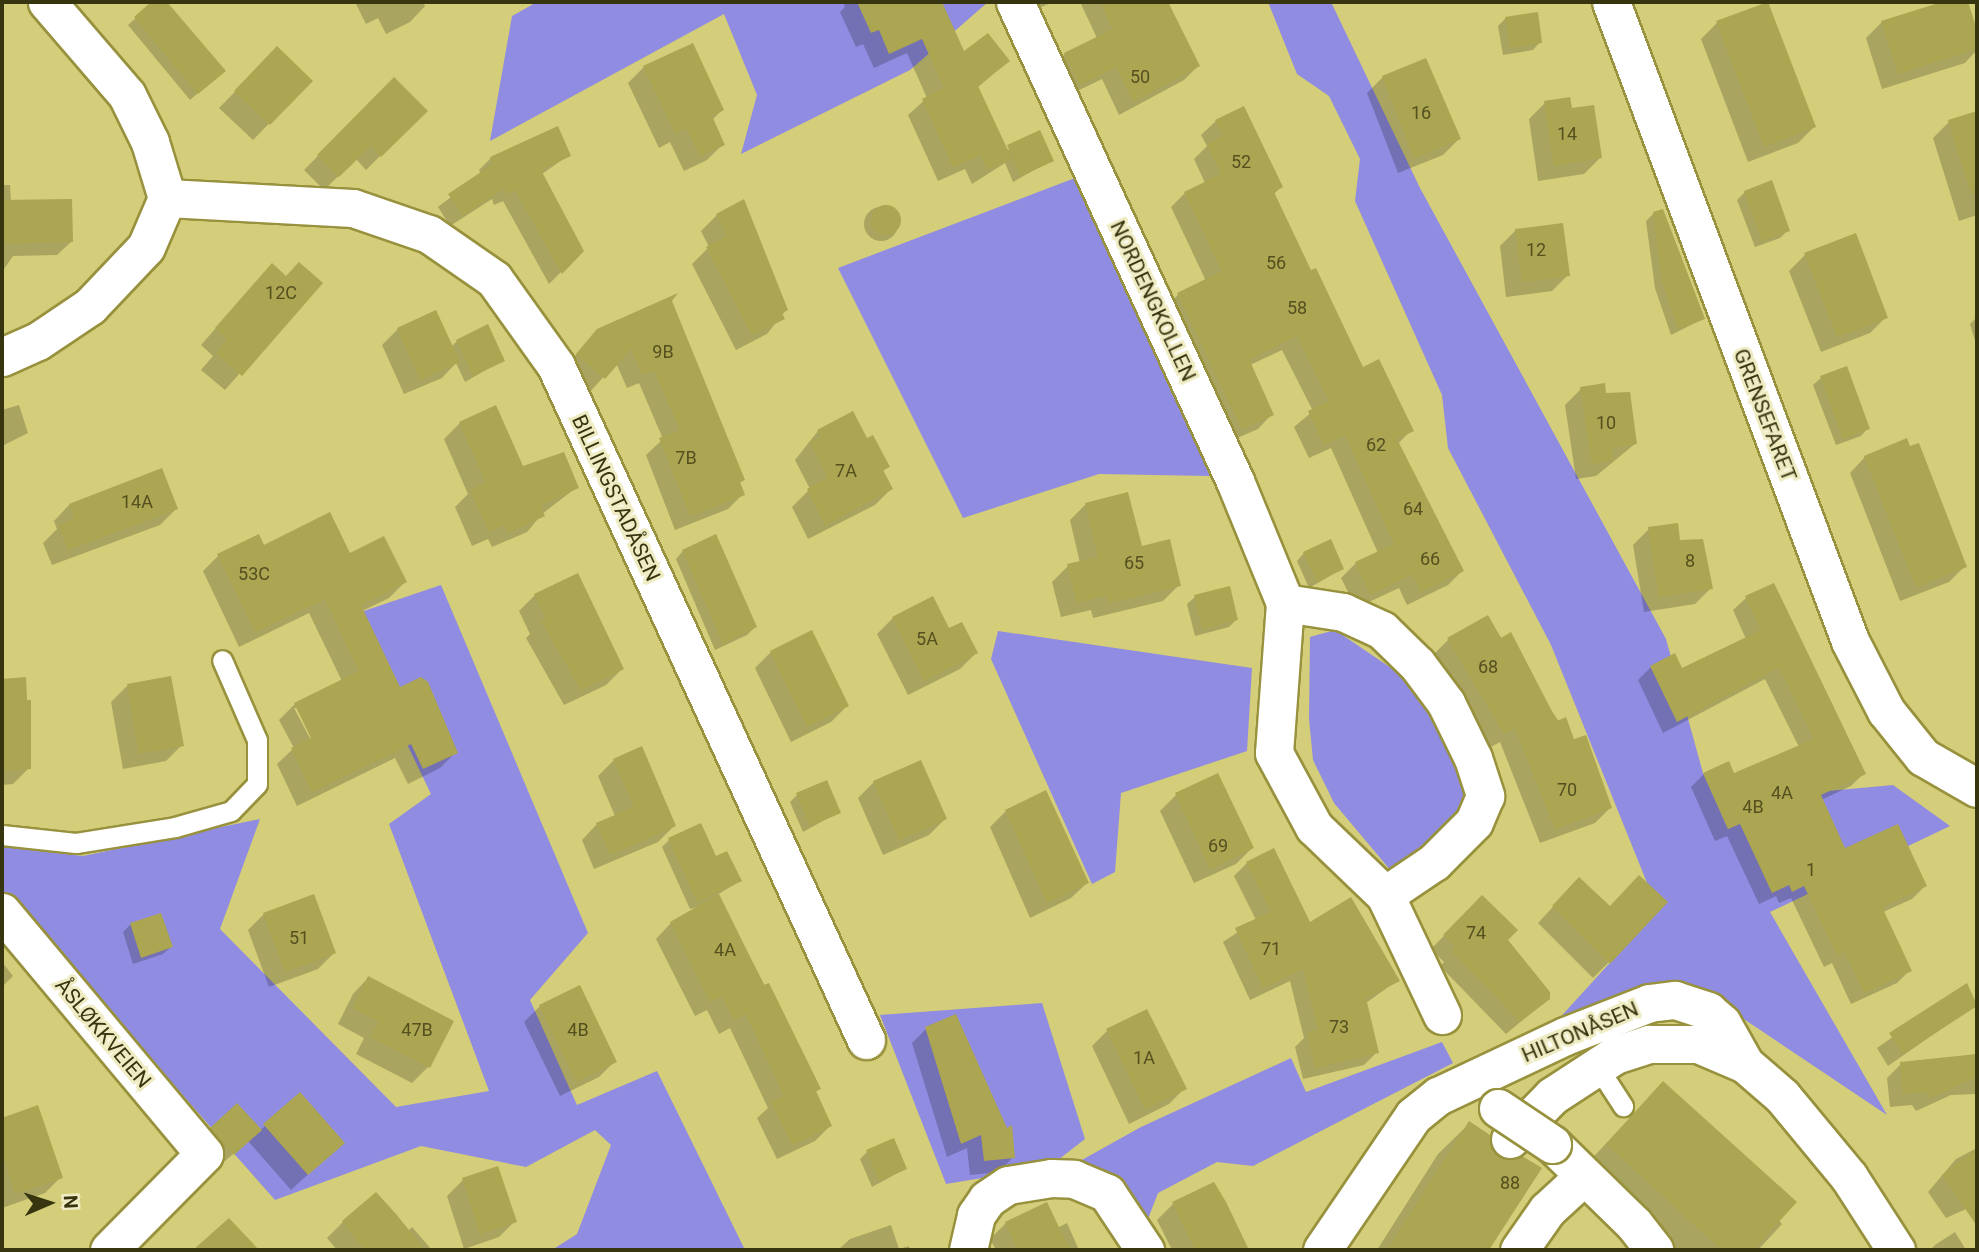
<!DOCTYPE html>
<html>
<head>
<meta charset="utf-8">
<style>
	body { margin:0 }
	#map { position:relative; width:1979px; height:1252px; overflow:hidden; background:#d4cd79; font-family:Roboto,sans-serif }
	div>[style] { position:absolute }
	.green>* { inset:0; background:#908ce1 }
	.shadow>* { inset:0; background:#0003 }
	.round { border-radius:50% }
	.building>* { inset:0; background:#aca551 }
	.roads { filter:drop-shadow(2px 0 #98913d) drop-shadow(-2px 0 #98913d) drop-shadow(0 2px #98913d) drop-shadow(0 -2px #98913d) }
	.service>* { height:19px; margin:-9.5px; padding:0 9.5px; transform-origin:9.5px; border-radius:9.5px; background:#fff }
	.minor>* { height:37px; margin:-18.5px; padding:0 18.5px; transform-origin:18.5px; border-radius:18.5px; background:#fff }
	.bridges { filter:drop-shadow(2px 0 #98913d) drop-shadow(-2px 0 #98913d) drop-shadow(0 2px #98913d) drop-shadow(0 -2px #98913d) }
	.minor-bridge>* { height:37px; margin:-18.5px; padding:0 18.5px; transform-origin:18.5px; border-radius:18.5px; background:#fff }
	span { translate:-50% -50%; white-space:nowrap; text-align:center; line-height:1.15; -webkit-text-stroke:6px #efecc3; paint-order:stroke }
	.number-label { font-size:18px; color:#545020 }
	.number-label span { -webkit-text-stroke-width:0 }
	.street-label { font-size:21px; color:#373410 }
	.frame { position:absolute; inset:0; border:4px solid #373410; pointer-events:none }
	.north { position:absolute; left:14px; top:1168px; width:70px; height:70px; -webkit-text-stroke:5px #efecc3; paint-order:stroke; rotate:87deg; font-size:19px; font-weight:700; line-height:28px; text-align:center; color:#373410 }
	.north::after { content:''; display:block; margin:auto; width:24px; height:32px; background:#373410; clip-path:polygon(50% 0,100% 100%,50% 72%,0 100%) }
</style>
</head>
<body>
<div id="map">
	<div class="green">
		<i style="clip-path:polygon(537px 2px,988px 2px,910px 70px,741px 154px,757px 95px,724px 14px,490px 141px,512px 16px)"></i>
		<i style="clip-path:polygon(1268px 2px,1331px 2px,1420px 188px,1666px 639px,1703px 773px,1728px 829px,1809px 787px,1828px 791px,1893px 785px,1950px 826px,1770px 912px,1887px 1115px,1699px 989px,1643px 988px,1555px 1023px,1658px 910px,1551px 645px,1448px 448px,1442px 395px,1355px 201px,1360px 159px,1329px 96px,1297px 74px)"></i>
		<i style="clip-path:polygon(1075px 178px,1210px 476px,1099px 474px,963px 518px,838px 268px)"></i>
		<i style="clip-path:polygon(441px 585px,588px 933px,530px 1000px,577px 1105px,657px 1071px,745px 1250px,552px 1250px,577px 1234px,611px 1145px,595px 1130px,526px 1167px,421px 1146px,275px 1200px,2px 890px,2px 847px,83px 856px,260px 819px,220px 929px,396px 1107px,489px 1091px,389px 824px,431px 794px,346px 617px)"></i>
		<i style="clip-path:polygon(1335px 630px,1397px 672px,1437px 721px,1468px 783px,1463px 829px,1397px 878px,1334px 803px,1313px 760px,1309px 719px,1310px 637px)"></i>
		<i style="clip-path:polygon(998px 631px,1252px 668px,1247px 751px,1121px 793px,1115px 872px,1092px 884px,991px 659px)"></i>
		<i style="clip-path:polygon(1042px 1003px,1085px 1139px,1049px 1167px,946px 1184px,880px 1015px)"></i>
		<i style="clip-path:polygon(1442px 1042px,1453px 1063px,1253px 1166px,1217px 1162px,1158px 1193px,1146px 1224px,1080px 1161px,1141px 1127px,1291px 1058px,1306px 1092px)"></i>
	</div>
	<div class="shadow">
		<i style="clip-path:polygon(154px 2px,164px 2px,223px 71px,190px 100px,128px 25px)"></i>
		<i style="clip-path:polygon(355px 2px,423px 2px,425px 6px,410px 22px,386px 34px,378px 18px,366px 24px)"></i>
		<i style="clip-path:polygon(843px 2px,940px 2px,964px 54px,1008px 61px,977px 88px,1005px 149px,1052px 160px,1013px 182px,1005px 163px,972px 184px,965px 169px,938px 181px,908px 115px,927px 98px,907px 53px,874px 68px,863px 44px,856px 47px,840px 12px,845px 7px)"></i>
		<i style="clip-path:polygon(1025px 2px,1053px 2px,1030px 12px)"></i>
		<i style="clip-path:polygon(1080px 2px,1168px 2px,1198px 66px,1184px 80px,1119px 115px,1102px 79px,1065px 97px,1051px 68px,1065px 54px,1097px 38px)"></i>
		<i style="clip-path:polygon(1947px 2px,1967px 2px,1977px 50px,1965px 63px,1882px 89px,1866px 38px,1882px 22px)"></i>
		<i style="clip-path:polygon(1506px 18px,1540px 42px,1533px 50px,1503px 55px,1498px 26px)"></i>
		<i style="clip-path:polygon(1717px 23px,1814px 127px,1798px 143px,1748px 162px,1701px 39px)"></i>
		<i style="clip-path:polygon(277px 49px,310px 81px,253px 140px,219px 108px)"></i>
		<i style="clip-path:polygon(644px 67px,722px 110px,712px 120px,723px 144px,707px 160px,684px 171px,670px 142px,659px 148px,628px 83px)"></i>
		<i style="clip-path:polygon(1383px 77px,1459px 139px,1443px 155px,1398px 173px,1367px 93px)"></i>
		<i style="clip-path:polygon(394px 79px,425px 111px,366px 170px,356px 159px,324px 190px,304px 170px)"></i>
		<i style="clip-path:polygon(1545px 103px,1570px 110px,1600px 158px,1584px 174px,1538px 181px,1529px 119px)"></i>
		<i style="clip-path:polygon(1977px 113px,1977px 215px,1959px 221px,1933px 138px,1949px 122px)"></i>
		<i style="clip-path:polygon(1216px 121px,1281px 187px,1274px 194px,1310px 273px,1362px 369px,1411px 430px,1398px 444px,1462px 571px,1448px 585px,1407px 605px,1399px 588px,1356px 608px,1341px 578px,1356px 563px,1378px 553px,1331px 448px,1309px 458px,1294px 427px,1313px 411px,1282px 350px,1250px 365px,1272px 414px,1258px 429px,1228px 442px,1164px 308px,1179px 294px,1206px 281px,1171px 207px,1185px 193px,1205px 183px,1194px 159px,1207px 146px,1201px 135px)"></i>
		<i style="clip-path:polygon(569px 155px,542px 174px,582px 251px,549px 284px,503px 201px,494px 205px,492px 199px,450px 226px,438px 207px,481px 174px,479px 170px,491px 158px)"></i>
		<i style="clip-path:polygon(2px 185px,10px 185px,11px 202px,71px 242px,57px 255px,13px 256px,2px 272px)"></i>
		<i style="clip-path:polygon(1745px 192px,1788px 230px,1780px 238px,1755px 247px,1737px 200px)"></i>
		<i class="round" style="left:864px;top:207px;width:34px;height:34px"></i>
		<i style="clip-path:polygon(1654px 213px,1703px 319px,1671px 335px,1655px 288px,1646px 221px)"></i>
		<i style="clip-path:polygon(717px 215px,786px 310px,767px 334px,736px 350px,692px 264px,709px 247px,701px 231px)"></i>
		<i style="clip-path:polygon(1516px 230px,1568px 275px,1552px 291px,1506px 297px,1500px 246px)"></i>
		<i style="clip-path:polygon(1805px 255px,1886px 317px,1870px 333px,1821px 352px,1789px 271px)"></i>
		<i style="clip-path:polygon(286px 278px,320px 283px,225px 390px,201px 370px,213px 356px,201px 345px,257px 281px)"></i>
		<i style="clip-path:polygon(670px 301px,743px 480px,739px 484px,743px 494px,728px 509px,675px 530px,646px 455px,663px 439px,639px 383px,627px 388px,616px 363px,589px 393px,562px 370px,598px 331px)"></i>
		<i style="clip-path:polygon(1977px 317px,1977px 347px,1970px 324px)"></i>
		<i style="clip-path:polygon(398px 329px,451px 347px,457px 341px,503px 360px,465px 382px,456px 363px,442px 378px,404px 394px,382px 345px)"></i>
		<i style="clip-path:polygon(1821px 378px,1868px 428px,1861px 436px,1836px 445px,1813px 385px)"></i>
		<i style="clip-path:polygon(1581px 389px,1605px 395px,1636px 443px,1596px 476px,1576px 479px,1565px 405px)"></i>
		<i style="clip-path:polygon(19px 405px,28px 433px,2px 446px,2px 410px)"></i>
		<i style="clip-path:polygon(460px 423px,522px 469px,577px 487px,542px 514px,527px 532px,492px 547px,488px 539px,472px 546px,455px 507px,468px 494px,444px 439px)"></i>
		<i style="clip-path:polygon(818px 431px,866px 440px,888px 467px,882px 472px,891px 489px,875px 505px,808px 539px,792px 507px,810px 489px,795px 460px)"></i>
		<i style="clip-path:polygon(1865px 457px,1965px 566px,1949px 582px,1900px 601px,1850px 473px)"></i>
		<i style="clip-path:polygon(1086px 504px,1179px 585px,1163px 601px,1093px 618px,1091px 610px,1061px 617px,1052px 582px,1068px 566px,1080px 563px,1070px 520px)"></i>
		<i style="clip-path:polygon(69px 505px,176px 509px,160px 525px,52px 565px,43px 543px,57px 529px,54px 521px)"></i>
		<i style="clip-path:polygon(1649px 529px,1679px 542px,1711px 588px,1695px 604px,1644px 612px,1633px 545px)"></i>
		<i style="clip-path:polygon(evenodd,264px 547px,349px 556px,405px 582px,389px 598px,362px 611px,400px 689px,456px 752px,440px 768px,408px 784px,395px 758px,297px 806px,277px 764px,294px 748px,279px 720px,295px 704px,342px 681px,309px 613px,239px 647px,203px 571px,218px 556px,264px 547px,294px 708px,298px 708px,317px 745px,314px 746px,294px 708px)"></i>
		<i style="clip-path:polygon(683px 551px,755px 627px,747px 635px,715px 650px,676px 559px)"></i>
		<i style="clip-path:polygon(1304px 553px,1342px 569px,1309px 588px,1297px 561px)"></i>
		<i style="clip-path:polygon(535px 595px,622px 669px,606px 685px,564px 705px,526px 638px,530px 634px,519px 611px)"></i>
		<i style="clip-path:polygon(1195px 597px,1236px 620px,1229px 627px,1195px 636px,1187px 604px)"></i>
		<i style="clip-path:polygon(1746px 598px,1864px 773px,1851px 786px,1821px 800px,1844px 850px,1925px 886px,1912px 899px,1883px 912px,1910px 970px,1897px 983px,1851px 1004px,1832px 963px,1824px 967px,1791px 898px,1779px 903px,1776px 896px,1759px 904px,1727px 836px,1715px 841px,1691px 787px,1704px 774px,1733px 776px,1799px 747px,1765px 679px,1663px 733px,1638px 680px,1651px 667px,1681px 670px,1746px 639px,1733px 610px)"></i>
		<i style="clip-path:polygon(1487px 617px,1573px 742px,1610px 808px,1595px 823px,1540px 843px,1500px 742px,1489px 748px,1433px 655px,1448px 640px)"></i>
		<i style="clip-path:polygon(893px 618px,949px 630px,976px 653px,960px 669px,908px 695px,877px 634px)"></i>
		<i style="clip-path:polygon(771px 652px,847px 706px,831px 722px,791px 742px,755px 668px)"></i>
		<i style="clip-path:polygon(25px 679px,29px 768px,13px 784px,2px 785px,2px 680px)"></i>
		<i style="clip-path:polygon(127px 686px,182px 745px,166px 761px,123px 769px,111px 702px)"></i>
		<i style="clip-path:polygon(614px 760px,674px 826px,658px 842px,594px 869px,582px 840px,597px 824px,615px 816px,598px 776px)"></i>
		<i style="clip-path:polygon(1217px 775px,1252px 848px,1236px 864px,1194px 883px,1160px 811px,1176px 795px)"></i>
		<i style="clip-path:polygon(874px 782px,945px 819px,929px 835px,883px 855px,858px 798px)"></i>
		<i style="clip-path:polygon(797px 795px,839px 812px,803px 832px,790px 802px)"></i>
		<i style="clip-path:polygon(1006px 811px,1087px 883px,1071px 898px,1030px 918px,990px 827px)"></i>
		<i style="clip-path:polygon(669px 840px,716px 859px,740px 881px,717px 895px,819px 1088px,815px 1093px,830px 1126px,815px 1141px,777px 1159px,757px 1118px,768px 1108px,730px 1028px,719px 1034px,707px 1010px,695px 1016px,656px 939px,671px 923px,701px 906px,690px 909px,662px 847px)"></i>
		<i style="clip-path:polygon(1247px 863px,1310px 925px,1398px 980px,1366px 1003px,1377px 1052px,1364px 1065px,1303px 1079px,1295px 1047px,1304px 1038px,1290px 981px,1250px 1000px,1223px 942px,1256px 920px,1234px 876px)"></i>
		<i style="clip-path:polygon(1564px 895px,1609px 962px,1593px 978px,1538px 923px)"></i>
		<i style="clip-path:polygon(1482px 897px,1505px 940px,1548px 999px,1506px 1034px,1440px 966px,1444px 962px,1431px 949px)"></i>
		<i style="clip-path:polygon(264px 914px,334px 953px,318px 969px,269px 987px,248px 930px)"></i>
		<i style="clip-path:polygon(160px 915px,171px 947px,163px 954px,133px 964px,123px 932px,130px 925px)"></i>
		<i style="clip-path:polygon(2px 962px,13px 976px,2px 987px)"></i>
		<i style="clip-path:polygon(368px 978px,452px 1022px,428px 1067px,412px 1083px,356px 1054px,364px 1038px,338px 1024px,353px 994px)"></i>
		<i style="clip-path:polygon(1967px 985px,1977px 1004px,1888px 1066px,1877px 1048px)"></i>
		<i style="clip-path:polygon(540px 1006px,615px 1061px,599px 1077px,560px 1096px,524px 1022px)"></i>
		<i style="clip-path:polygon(926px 1029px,1013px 1157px,999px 1172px,970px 1175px,967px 1148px,947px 1157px,912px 1043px)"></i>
		<i style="clip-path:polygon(1107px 1031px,1185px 1088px,1169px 1104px,1129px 1124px,1092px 1046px)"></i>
		<i style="clip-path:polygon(1977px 1056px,1977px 1094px,1951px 1095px,1916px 1111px,1912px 1105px,1890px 1107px,1887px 1078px,1901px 1064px)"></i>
		<i style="clip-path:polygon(1663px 1083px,1782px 1224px,1758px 1250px,1633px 1250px,1565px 1187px)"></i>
		<i style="clip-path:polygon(237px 1106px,259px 1131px,265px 1126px,342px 1143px,291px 1190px,248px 1141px,225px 1161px,203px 1137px)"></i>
		<i style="clip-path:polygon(37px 1107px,61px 1177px,45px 1193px,2px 1208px,2px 1118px)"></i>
		<i style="clip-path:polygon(1469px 1124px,1494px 1156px,1540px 1169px,1488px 1250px,1377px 1250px,1438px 1154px)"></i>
		<i style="clip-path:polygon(1977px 1148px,1977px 1204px,1946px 1218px,1928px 1192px,1956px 1159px)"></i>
		<i style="clip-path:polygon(867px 1152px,905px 1169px,872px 1187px,860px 1159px)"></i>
		<i style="clip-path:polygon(497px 1168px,515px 1221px,499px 1237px,464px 1249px,447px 1196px,463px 1180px)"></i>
		<i style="clip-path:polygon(1213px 1185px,1245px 1250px,1172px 1250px,1157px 1220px,1173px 1204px)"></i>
		<i style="clip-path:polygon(343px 1222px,408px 1231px,412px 1227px,432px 1250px,337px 1250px,327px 1238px)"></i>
		<i style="clip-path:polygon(1006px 1223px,1057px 1228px,1067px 1223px,1079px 1250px,996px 1250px,990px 1239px)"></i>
		<i style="clip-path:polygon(891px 1225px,899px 1249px,909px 1246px,910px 1250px,838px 1250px,850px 1239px)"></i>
		<i style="clip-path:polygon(1955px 1232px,1966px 1250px,1930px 1250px,1935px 1245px)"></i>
	</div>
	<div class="building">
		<i style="clip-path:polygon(151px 2px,167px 2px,226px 71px,198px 94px,134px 17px)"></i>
		<i style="clip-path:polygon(857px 2px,942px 2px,964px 51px,988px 33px,1010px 61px,978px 86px,1012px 159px,987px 170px,981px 155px,953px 167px,922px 99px,944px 88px,922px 39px,889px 54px,879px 30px,871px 33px)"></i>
		<i style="clip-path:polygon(1100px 2px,1168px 2px,1200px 66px,1133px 102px,1116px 67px,1080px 85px,1064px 53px,1113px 29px)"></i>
		<i style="clip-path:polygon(1768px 2px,1816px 127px,1764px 147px,1716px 21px)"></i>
		<i style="clip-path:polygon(1942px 2px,1968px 2px,1977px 30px,1977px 49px,1898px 74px,1881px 21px)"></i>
		<i style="clip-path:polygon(1538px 12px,1542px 43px,1510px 48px,1505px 17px)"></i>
		<i style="clip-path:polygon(693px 43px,724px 110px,712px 116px,725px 145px,700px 156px,686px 128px,675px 133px,643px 66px)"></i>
		<i style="clip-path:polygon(277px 46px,313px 81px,270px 125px,234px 91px)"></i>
		<i style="clip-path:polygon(1426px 58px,1461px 139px,1414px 158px,1382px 76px)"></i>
		<i style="clip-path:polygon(394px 77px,428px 111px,381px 157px,371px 146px,339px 177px,317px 155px)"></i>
		<i style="clip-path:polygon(1570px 97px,1572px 108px,1594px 105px,1602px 158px,1554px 166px,1544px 101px)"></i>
		<i style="clip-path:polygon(1244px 106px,1283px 187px,1274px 192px,1311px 270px,1316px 268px,1363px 367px,1379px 359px,1414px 431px,1397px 439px,1464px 571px,1421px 592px,1413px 574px,1370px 595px,1355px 562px,1394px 544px,1345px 435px,1324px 445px,1308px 411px,1329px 401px,1297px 336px,1249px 359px,1274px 415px,1242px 429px,1177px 293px,1222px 271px,1184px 192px,1221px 174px,1207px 144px,1223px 136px,1215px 120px)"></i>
		<i style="clip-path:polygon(1977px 111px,1977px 193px,1971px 194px,1948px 120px)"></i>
		<i style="clip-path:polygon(558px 126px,571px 156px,541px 170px,584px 251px,562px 274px,515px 190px,507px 194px,504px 188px,463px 216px,448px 194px,493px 164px,490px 157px)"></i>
		<i style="clip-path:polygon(1040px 130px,1054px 161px,1021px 176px,1007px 145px)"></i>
		<i style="clip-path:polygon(1772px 180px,1790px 231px,1762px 241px,1744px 191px)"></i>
		<i style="clip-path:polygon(72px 199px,73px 242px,2px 244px,2px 200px)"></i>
		<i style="clip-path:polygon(744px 199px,788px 310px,782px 313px,785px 319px,752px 335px,706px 247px,727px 236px,716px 214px)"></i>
		<i class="round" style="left:871px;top:205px;width:30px;height:30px"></i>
		<i style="clip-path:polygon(1663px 209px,1705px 319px,1678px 329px,1662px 281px,1653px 212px)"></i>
		<i style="clip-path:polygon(1563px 223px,1570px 276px,1522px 282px,1515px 229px)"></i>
		<i style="clip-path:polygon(1856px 233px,1888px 318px,1837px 337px,1804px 253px)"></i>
		<i style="clip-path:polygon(299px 262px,323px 283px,242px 376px,216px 353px,227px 339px,215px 328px,272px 263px,286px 276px)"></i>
		<i style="clip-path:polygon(678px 293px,672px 301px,745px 480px,740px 482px,745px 495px,690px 516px,659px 438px,680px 430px,654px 370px,642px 375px,631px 349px,605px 379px,576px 354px,597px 329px)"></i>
		<i style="clip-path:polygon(436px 310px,460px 362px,420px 380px,397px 328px)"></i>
		<i style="clip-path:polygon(488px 324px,505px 361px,473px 376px,456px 340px)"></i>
		<i style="clip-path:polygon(1847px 366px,1870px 429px,1843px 439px,1820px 376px)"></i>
		<i style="clip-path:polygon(1605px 383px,1606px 393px,1630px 392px,1637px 444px,1612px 448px,1614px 461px,1592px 464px,1580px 387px)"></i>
		<i style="clip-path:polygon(496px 405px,523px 466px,564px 452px,579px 488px,545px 503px,541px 508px,545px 516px,508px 533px,504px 525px,489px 532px,470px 490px,486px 483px,459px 422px)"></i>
		<i style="clip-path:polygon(853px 411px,867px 438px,873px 435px,890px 467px,883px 470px,893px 489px,825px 525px,807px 489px,828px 478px,810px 442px,821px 437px,817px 430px)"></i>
		<i style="clip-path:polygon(1907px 438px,1910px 446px,1919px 443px,1967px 567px,1916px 587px,1864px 456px)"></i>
		<i style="clip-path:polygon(162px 468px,178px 509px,68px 550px,58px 525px,74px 519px,69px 504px)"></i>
		<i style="clip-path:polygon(1128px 492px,1142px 546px,1170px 539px,1181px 586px,1109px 603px,1107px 595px,1077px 603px,1067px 564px,1098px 557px,1085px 503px)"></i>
		<i style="clip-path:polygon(330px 512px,350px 553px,384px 536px,407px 582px,361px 605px,400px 687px,421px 677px,428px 682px,458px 753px,423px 769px,411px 744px,312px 792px,291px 748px,311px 738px,294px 703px,359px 671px,325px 599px,255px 632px,217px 554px,259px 534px,264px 545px)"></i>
		<i style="clip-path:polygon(1678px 523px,1680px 540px,1703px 539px,1713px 589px,1659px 597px,1648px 527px)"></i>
		<i style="clip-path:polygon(716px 534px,757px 627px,723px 644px,682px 550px)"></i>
		<i style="clip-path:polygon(1331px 539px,1344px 569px,1317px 582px,1303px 552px)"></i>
		<i style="clip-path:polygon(578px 573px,624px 669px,581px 690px,541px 621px,546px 619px,534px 594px)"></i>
		<i style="clip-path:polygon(1774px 583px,1866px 774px,1821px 795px,1845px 848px,1898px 824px,1927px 886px,1882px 907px,1912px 971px,1864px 993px,1845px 952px,1837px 955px,1804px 886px,1792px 892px,1789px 885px,1772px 893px,1740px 824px,1728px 829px,1703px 773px,1729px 761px,1734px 773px,1814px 739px,1779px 667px,1677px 722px,1650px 666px,1675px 653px,1682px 668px,1761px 630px,1745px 596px)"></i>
		<i style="clip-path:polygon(1230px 586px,1238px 620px,1202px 629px,1194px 595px)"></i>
		<i style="clip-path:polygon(933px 596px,949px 628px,962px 622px,978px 653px,924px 681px,892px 617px)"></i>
		<i style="clip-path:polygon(1488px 615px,1501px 638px,1511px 632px,1557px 721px,1566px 717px,1574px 739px,1586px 735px,1612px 808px,1555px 829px,1515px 728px,1504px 734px,1447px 638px)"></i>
		<i style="clip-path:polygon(812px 630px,849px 706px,807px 727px,770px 651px)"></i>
		<i style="clip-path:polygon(171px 676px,184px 746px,139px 754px,127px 684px)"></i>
		<i style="clip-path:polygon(26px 677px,27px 700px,31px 700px,31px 769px,2px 771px,2px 679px)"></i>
		<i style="clip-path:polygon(642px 746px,676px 826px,610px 855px,596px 823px,634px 807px,613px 759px)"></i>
		<i style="clip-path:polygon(921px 760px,947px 819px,899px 840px,873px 781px)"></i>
		<i style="clip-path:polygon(1218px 773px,1254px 848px,1210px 869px,1175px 793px)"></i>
		<i style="clip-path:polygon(827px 780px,841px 813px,810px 826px,796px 793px)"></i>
		<i style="clip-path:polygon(1046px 790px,1089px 883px,1047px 903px,1005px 810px)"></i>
		<i style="clip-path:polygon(701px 823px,716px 856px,727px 851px,742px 881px,697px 902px,668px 838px)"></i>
		<i style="clip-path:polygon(1274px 848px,1310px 922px,1351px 897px,1400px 981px,1366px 998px,1379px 1053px,1315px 1068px,1307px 1032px,1318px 1030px,1303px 969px,1263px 988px,1235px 928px,1271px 912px,1246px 862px)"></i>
		<i style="clip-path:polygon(1639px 875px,1668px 902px,1610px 964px,1552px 906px,1579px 877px,1610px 906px)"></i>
		<i style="clip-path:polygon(314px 894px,336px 953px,285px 972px,263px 913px)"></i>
		<i style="clip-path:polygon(719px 894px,764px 985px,769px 983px,821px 1089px,816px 1091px,832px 1126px,792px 1145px,771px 1102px,784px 1096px,746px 1014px,734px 1020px,722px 996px,710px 1002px,670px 922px)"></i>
		<i style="clip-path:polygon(1482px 895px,1518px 930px,1508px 940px,1550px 992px,1550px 999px,1520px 1022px,1452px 951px,1456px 947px,1443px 935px)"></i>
		<i style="clip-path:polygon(161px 913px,173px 947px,141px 958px,130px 923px)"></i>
		<i style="clip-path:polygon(368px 976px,454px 1021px,430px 1068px,370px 1037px,379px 1022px,353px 1008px)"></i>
		<i style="clip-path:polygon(1967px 983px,1977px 1006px,1903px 1054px,1889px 1033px)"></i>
		<i style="clip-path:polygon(580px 985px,617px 1062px,576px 1082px,539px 1005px)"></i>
		<i style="clip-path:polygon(1147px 1009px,1187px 1089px,1145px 1109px,1106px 1029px)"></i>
		<i style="clip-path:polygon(956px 1014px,1007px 1128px,1012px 1125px,1015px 1158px,984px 1161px,981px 1135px,961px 1144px,925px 1027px)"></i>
		<i style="clip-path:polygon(1977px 1054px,1977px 1077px,1930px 1098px,1926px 1092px,1903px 1094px,1900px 1062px)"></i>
		<i style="clip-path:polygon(1663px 1081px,1797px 1202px,1753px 1250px,1722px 1250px,1606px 1144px)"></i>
		<i style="clip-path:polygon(300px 1092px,345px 1143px,308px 1175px,263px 1124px)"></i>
		<i style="clip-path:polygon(237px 1103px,262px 1130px,234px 1155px,210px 1128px)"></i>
		<i style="clip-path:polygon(38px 1105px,63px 1178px,15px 1194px,2px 1152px,2px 1118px)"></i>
		<i style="clip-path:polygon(1469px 1121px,1490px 1135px,1496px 1154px,1505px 1159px,1522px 1156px,1542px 1168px,1489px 1250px,1387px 1250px)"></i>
		<i style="clip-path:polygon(894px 1138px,907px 1169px,879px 1181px,866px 1150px)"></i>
		<i style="clip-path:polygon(1977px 1148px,1977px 1226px,1942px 1175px)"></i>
		<i style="clip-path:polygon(498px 1166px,517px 1222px,480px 1234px,462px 1178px)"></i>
		<i style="clip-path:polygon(1214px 1182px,1226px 1202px,1249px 1250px,1195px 1250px,1172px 1202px)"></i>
		<i style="clip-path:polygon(376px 1192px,396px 1214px,425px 1250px,365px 1250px,342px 1221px)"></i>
		<i style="clip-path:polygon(1047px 1202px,1070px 1250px,1018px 1250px,1005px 1222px)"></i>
		<i style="clip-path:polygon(229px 1218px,259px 1250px,193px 1250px)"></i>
	</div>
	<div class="roads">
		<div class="service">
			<i style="left:2px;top:835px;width:74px;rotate:6.2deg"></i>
			<i style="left:76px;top:843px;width:100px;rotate:-9.2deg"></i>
			<i style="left:175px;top:827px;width:58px;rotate:-15.9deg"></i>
			<i style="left:231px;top:811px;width:37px;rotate:-46deg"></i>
			<i style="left:257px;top:784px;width:44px;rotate:-90deg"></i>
			<i style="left:257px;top:740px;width:87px;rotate:-113.6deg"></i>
			<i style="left:1597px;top:1066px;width:48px;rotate:57deg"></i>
		</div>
		<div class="minor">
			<i style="left:1015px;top:2px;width:527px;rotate:65.33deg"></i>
			<i style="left:1235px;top:481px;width:132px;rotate:67.7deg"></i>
			<i style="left:1285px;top:603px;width:150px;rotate:94.2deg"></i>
			<i style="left:1274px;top:753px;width:84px;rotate:61.6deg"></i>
			<i style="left:1314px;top:827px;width:98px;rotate:43.8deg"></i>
			<i style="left:1385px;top:895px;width:133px;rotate:64.6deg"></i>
			<i style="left:1611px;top:2px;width:682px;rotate:69.49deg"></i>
			<i style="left:1850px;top:641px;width:79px;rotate:62.8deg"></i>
			<i style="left:1886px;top:711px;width:59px;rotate:51.2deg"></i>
			<i style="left:1923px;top:757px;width:62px;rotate:29.9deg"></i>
			<i style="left:167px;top:198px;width:186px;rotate:3.1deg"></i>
			<i style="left:353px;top:208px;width:80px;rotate:18.9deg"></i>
			<i style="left:429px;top:234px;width:79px;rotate:34.7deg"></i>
			<i style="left:494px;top:279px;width:107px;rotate:54.5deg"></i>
			<i style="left:556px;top:366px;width:742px;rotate:65.3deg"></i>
			<i style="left:2px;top:357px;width:39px;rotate:-24deg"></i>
			<i style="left:38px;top:341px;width:63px;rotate:-33.9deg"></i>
			<i style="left:90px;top:306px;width:81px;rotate:-46.5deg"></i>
			<i style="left:146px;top:247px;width:53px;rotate:-66.8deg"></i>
			<i style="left:167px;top:198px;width:59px;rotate:-106.9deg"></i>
			<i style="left:150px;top:142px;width:52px;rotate:-116.1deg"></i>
			<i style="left:127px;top:95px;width:123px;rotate:-130.7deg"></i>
			<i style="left:1285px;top:603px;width:59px;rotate:8.8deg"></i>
			<i style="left:1343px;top:612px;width:43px;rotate:24.8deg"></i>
			<i style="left:1382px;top:630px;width:49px;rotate:44.2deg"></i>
			<i style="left:1417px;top:664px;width:49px;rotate:53.4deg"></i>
			<i style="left:1446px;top:703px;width:61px;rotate:63.9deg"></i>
			<i style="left:1473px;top:758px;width:40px;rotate:72deg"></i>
			<i style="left:1485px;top:796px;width:28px;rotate:113deg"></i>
			<i style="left:1474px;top:822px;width:57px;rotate:135deg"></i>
			<i style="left:1434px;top:862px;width:59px;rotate:146deg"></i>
			<i style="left:2px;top:912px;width:315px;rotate:50.1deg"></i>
			<i style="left:204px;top:1154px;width:135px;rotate:134.7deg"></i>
			<i style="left:1510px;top:1139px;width:60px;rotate:-45.7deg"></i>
			<i style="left:1552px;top:1096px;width:75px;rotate:-33.1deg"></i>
			<i style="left:1615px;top:1055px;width:36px;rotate:-18deg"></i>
			<i style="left:1649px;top:1044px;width:49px"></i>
			<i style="left:1698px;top:1044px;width:51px;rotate:23.1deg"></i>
			<i style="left:1745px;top:1064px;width:49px;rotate:40.9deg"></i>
			<i style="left:1782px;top:1096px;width:105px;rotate:50.4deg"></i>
			<i style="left:1849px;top:1177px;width:87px;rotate:57.2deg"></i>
			<i style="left:1552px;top:1144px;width:115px;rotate:44.3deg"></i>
			<i style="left:1634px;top:1224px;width:33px;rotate:52deg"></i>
			<i style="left:968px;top:1250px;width:36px;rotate:-77deg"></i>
			<i style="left:976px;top:1215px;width:19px;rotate:-55deg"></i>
			<i style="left:987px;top:1199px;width:25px;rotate:-34deg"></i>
			<i style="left:1008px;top:1185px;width:44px;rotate:-9.2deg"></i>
			<i style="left:1051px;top:1178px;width:23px;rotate:2deg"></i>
			<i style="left:1074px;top:1179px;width:36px;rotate:23deg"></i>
			<i style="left:1107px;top:1193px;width:69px;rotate:56.3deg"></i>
			<i style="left:1322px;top:1250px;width:162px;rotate:-55.8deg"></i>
			<i style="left:1413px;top:1116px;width:32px;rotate:-39deg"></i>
			<i style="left:1438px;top:1096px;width:140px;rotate:-25.3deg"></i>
			<i style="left:1565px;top:1036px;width:90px;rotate:-21.4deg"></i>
			<i style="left:1649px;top:1003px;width:26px;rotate:-7deg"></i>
			<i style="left:1675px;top:1000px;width:35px;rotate:18deg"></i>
			<i style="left:1708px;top:1011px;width:18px;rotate:41deg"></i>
			<i style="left:1722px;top:1023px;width:47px;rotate:60.7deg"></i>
			<i style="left:1519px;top:1250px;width:49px;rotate:-55deg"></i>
			<i style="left:1547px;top:1210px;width:50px;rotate:-42.6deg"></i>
		</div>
	</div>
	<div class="bridges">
		<div class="minor-bridge">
			<i style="left:1498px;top:1108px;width:65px;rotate:33.7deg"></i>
		</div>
	</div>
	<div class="number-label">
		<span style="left:1140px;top:77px">50</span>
		<span style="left:1421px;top:113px">16</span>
		<span style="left:1567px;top:134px">14</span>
		<span style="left:1241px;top:162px">52</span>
		<span style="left:1536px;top:250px">12</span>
		<span style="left:1276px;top:263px">56</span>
		<span style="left:281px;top:293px">12C</span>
		<span style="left:1297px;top:308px">58</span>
		<span style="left:663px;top:352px">9B</span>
		<span style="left:1606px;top:423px">10</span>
		<span style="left:1376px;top:445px">62</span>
		<span style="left:686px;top:458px">7B</span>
		<span style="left:846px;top:471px">7A</span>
		<span style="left:137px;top:502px">14A</span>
		<span style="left:1413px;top:509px">64</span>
		<span style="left:1430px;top:559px">66</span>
		<span style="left:1690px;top:561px">8</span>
		<span style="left:1134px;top:563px">65</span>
		<span style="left:254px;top:574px">53C</span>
		<span style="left:927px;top:639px">5A</span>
		<span style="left:1488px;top:667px">68</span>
		<span style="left:1567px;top:790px">70</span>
		<span style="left:1782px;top:793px">4A</span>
		<span style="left:1753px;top:807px">4B</span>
		<span style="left:1218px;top:846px">69</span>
		<span style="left:1811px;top:870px">1</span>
		<span style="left:1476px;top:933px">74</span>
		<span style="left:299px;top:938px">51</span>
		<span style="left:1271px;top:949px">71</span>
		<span style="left:725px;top:950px">4A</span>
		<span style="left:1339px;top:1027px">73</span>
		<span style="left:417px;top:1030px">47B</span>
		<span style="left:578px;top:1030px">4B</span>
		<span style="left:1144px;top:1058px">1A</span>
		<span style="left:1510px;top:1183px">88</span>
	</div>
	<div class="street-label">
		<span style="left:1153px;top:301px;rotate:65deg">NORDENGKOLLEN</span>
		<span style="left:1765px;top:415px;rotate:69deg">GRENSEFARET</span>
		<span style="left:616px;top:498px;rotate:65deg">BILLINGSTADÅSEN</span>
		<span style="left:1580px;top:1032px;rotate:-23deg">HILTONÅSEN</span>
		<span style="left:103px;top:1033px;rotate:50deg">ÅSLØKKVEIEN</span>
	</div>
	<div class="frame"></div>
	<div class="north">N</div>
</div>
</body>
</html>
